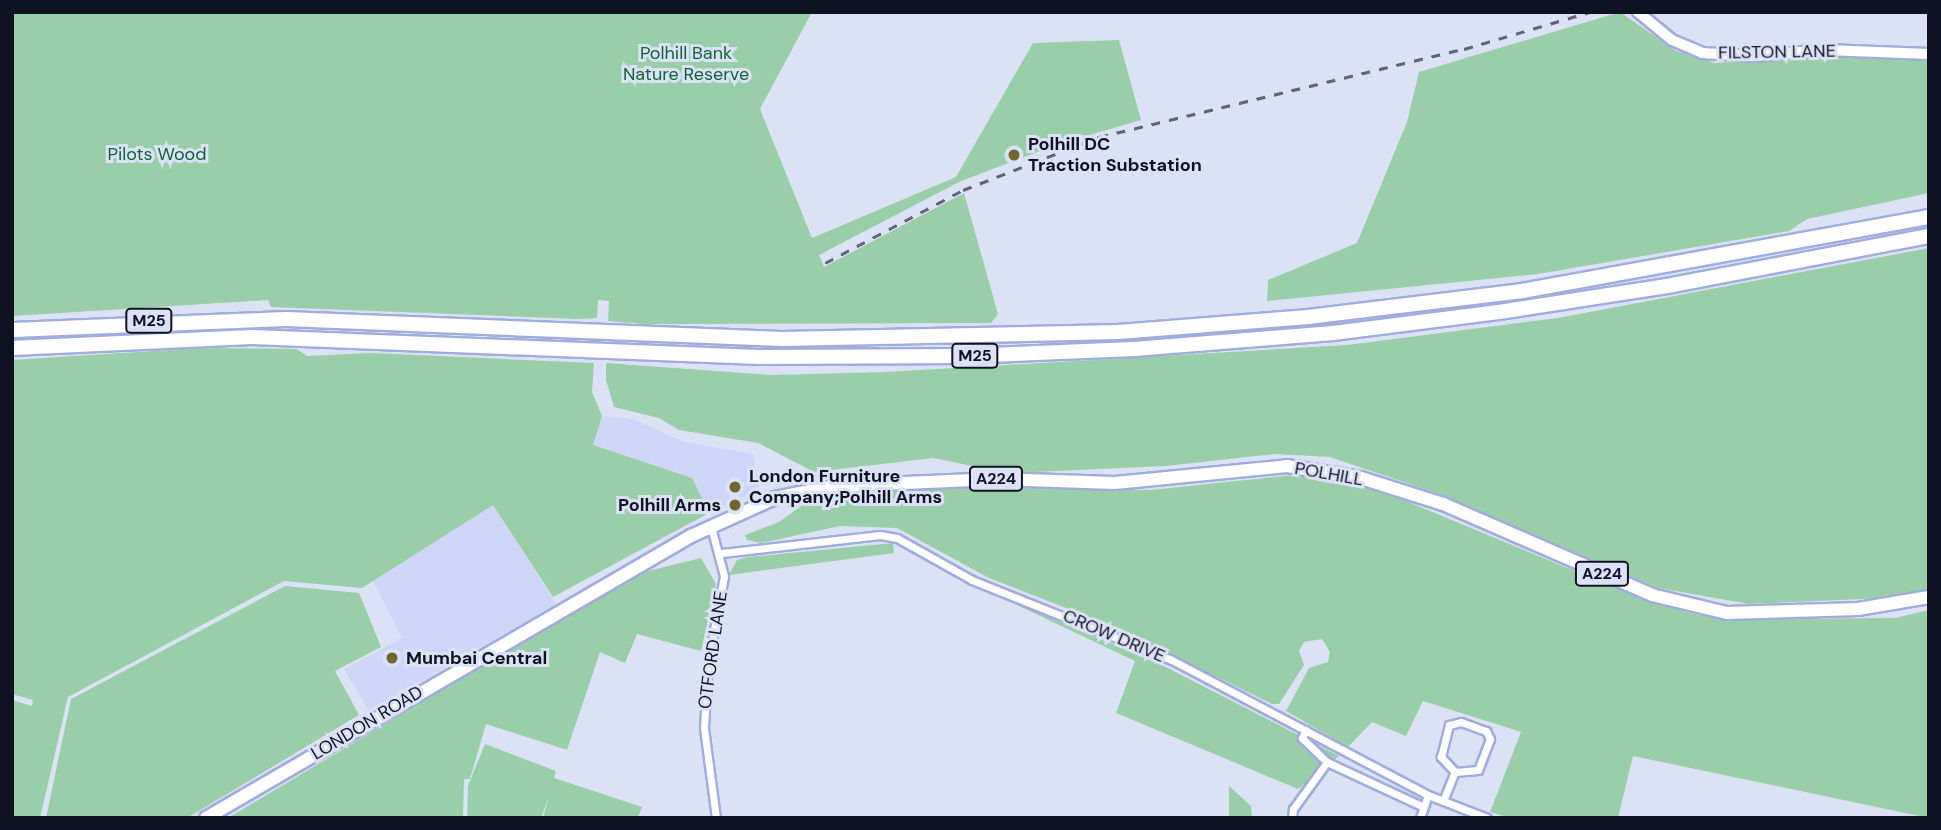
<!DOCTYPE html>
<html>
<head>
<meta charset="utf-8">
<style>
	body { margin:0 }
	#map { position:relative; width:1941px; height:830px; overflow:hidden; background:#dce2f6; font-family:"DM Sans",sans-serif }
	div>[style] { position:absolute }
	.built>* { inset:0; background:#cdd6f9 }
	.green>* { inset:0; background:#98cfa9 }
	.roads { filter:drop-shadow(2px 0 #a0acdd) drop-shadow(-2px 0 #a0acdd) drop-shadow(0 2px #a0acdd) drop-shadow(0 -2px #a0acdd) }
	.minor>* { height:7px; margin:-3.5px; padding:0 3.5px; transform-origin:3.5px; border-radius:3.5px; background:#fff }
	.tertiary>* { height:10px; margin:-5px; padding:0 5px; transform-origin:5px; border-radius:5px; background:#fff }
	.primary>* { height:12px; margin:-6px; padding:0 6px; transform-origin:6px; border-radius:6px; background:#fff }
	.motorway>* { height:14px; margin:-7px; padding:0 7px; transform-origin:7px; border-radius:7px; background:#fff }
	.rail>* { height:2.5px; margin-top:-1.25px; transform-origin:0; background:repeating-linear-gradient(90deg,#5f6476 0 9px,transparent 0 18px) }
	.dots>* { width:19px; height:19px; translate:-50% -50%; box-sizing:border-box; border:4px solid #dce2f6; border-radius:50% }
	span { translate:-50% -50%; white-space:nowrap; text-align:center; line-height:1.15; -webkit-text-stroke:6px #dce2f6; paint-order:stroke }
	.shield-label span { padding:2px 5px; background:#dce2f6; border:2px solid; border-radius:5px; -webkit-text-stroke-width:0 }
	.shield-label { font-size:16px; color:#0e1223; font-weight:700 }
	.street-label { font-size:18px; color:#0e1223 }
	.park-label { font-size:18px; color:#0f6437 }
	.poi-label { font-size:18px; color:#0e1223; font-weight:700 }
	.left { translate:0 -50%; text-align:left }
	.right { translate:-100% -50%; text-align:right }
	.frame { position:absolute; inset:0; border:14px solid #0e1223; pointer-events:none }
</style>
</head>
<body>
<div id="map">
	<div class="built">
		<i style="clip-path:polygon(602px 416px,633px 419px,684px 442px,753px 454px,760px 490px,709px 513px,692px 478px,593px 445px)"></i>
		<i style="clip-path:polygon(493px 504px,556px 604px,369px 711px,344px 669px,402px 638px,373px 581px)"></i>
	</div>
	<div class="green">
		<i style="clip-path:polygon(12px 12px,812px 12px,760px 109px,812px 238px,956px 177px,1033px 43px,1119px 40px,1141px 120px,1059px 144px,961px 181px,819px 255px,824px 267px,964px 193px,998px 314px,991px 323px,643px 324px,608px 321px,609px 301px,598px 300px,597px 318px,579px 319px,271px 307px,268px 300px,12px 316px)"></i>
		<i style="clip-path:polygon(1620px 12px,1676px 51px,1715px 63px,1830px 57px,1929px 60px,1929px 193px,1807px 219px,1789px 231px,1538px 274px,1267px 301px,1268px 280px,1357px 243px,1407px 122px,1419px 72px)"></i>
		<i style="clip-path:polygon(1929px 248px,1929px 588px,1908px 597px,1749px 604px,1658px 588px,1442px 495px,1330px 457px,1274px 454px,1166px 466px,1034px 472px,997px 471px,933px 458px,814px 472px,758px 443px,679px 430px,659px 418px,614px 407px,606px 380px,606px 363px,770px 375px,886px 372px,1347px 345px,1558px 318px)"></i>
		<i style="clip-path:polygon(200px 348px,297px 349px,307px 356px,371px 353px,594px 363px,592px 392px,602px 416px,593px 445px,692px 478px,709px 513px,553px 597px,493px 505px,362px 588px,284px 581px,68px 697px,40px 818px,12px 818px,12px 700px,32px 706px,33px 700px,12px 694px,12px 360px)"></i>
		<i style="clip-path:polygon(1303px 474px,1377px 489px,1647px 601px,1694px 614px,1748px 619px,1895px 618px,1929px 610px,1929px 818px,1633px 756px,1618px 818px,1511px 818px,1490px 812px,1521px 732px,1423px 701px,1406px 736px,1372px 722px,1348px 747px,1286px 711px,1309px 668px,1328px 662px,1330px 652px,1322px 639px,1304px 642px,1299px 651px,1304px 665px,1279px 704px,1272px 704px,1117px 628px,989px 578px,897px 528px,840px 526px,761px 543px,747px 540px,745px 535px,779px 522px,815px 496px,838px 491px,970px 487px,1151px 490px)"></i>
		<i style="clip-path:polygon(893px 543px,894px 553px,729px 575px,737px 560px,748px 557px)"></i>
		<i style="clip-path:polygon(701px 558px,716px 584px,701px 651px,637px 634px,625px 663px,600px 652px,567px 750px,486px 724px,470px 779px,464px 779px,463px 818px,228px 818px,636px 574px)"></i>
		<i style="clip-path:polygon(285px 586px,359px 593px,381px 647px,335px 671px,359px 715px,187px 818px,46px 818px,71px 699px)"></i>
		<i style="clip-path:polygon(998px 596px,1156px 662px,1339px 756px,1298px 789px,1116px 713px,1135px 661px)"></i>
		<i style="clip-path:polygon(485px 744px,556px 771px,554px 778px,642px 807px,638px 818px,543px 818px,549px 796px,541px 818px,467px 818px,468px 786px)"></i>
		<i style="clip-path:polygon(1229px 786px,1251px 806px,1252px 818px,1229px 818px)"></i>
	</div>
	<div class="roads">
		<div class="minor">
			<i style="left:711px;top:527px;width:51px;rotate:75.1deg"></i>
			<i style="left:724px;top:576px;width:87px;rotate:100.5deg"></i>
			<i style="left:708px;top:662px;width:66px;rotate:93.5deg"></i>
			<i style="left:704px;top:728px;width:91px;rotate:82.4deg"></i>
			<i style="left:722px;top:553px;width:159px;rotate:-6.5deg"></i>
			<i style="left:880px;top:535px;width:17px;rotate:10deg"></i>
			<i style="left:897px;top:538px;width:86px;rotate:29.2deg"></i>
			<i style="left:972px;top:580px;width:213px;rotate:21.8deg"></i>
			<i style="left:1170px;top:659px;width:292px;rotate:27.8deg"></i>
			<i style="left:1428px;top:795px;width:63px;rotate:21.3deg"></i>
			<i style="left:1461px;top:722px;width:27px;rotate:20deg"></i>
			<i style="left:1486px;top:731px;width:9px;rotate:63deg"></i>
			<i style="left:1490px;top:739px;width:33px;rotate:111deg"></i>
			<i style="left:1478px;top:770px;width:23px;rotate:175deg"></i>
			<i style="left:1455px;top:772px;width:21px;rotate:-133deg"></i>
			<i style="left:1441px;top:757px;width:33px;rotate:-76deg"></i>
			<i style="left:1449px;top:725px;width:12px;rotate:-14deg"></i>
			<i style="left:1306px;top:730px;width:9px;rotate:117deg"></i>
			<i style="left:1302px;top:738px;width:35px;rotate:44deg"></i>
			<i style="left:1327px;top:762px;width:107px;rotate:24.9deg"></i>
			<i style="left:1443px;top:801px;width:31px;rotate:-68deg"></i>
			<i style="left:1292px;top:818px;width:9px;rotate:-84deg"></i>
			<i style="left:1293px;top:809px;width:58px;rotate:-54.1deg"></i>
			<i style="left:1420px;top:818px;width:24px;rotate:-71deg"></i>
		</div>
		<div class="tertiary">
			<i style="left:1638px;top:12px;width:44px;rotate:39.5deg"></i>
			<i style="left:1672px;top:40px;width:33px;rotate:23deg"></i>
			<i style="left:1702px;top:53px;width:52px;rotate:3.3deg"></i>
			<i style="left:1754px;top:56px;width:72px;rotate:-4.8deg"></i>
			<i style="left:1826px;top:50px;width:103px;rotate:2.2deg"></i>
		</div>
		<div class="primary">
			<i style="left:206px;top:818px;width:561px;rotate:-30.18deg"></i>
			<i style="left:691px;top:536px;width:92px;rotate:-24.3deg"></i>
			<i style="left:775px;top:498px;width:60px;rotate:-11.5deg"></i>
			<i style="left:834px;top:486px;width:163px;rotate:-2.5deg"></i>
			<i style="left:997px;top:479px;width:118px;rotate:1.9deg"></i>
			<i style="left:1115px;top:483px;width:173px;rotate:-5.6deg"></i>
			<i style="left:1287px;top:466px;width:75px;rotate:9.2deg"></i>
			<i style="left:1361px;top:478px;width:86px;rotate:17.6deg"></i>
			<i style="left:1443px;top:504px;width:228px;rotate:23.5deg"></i>
			<i style="left:1652px;top:595px;width:77px;rotate:13.5deg"></i>
			<i style="left:1727px;top:613px;width:131px;rotate:-1.7deg"></i>
			<i style="left:1858px;top:609px;width:72px;rotate:-9.6deg"></i>
		</div>
		<div class="motorway">
			<i style="left:12px;top:330px;width:274px;rotate:-2.3deg"></i>
			<i style="left:286px;top:319px;width:496px;rotate:2.3deg"></i>
			<i style="left:782px;top:339px;width:336px;rotate:-1.2deg"></i>
			<i style="left:1118px;top:332px;width:191px;rotate:-4.5deg"></i>
			<i style="left:1308px;top:317px;width:216px;rotate:-6.9deg"></i>
			<i style="left:1522px;top:291px;width:414px;rotate:-10.3deg"></i>
			<i style="left:12px;top:348px;width:240px;rotate:-2.6deg"></i>
			<i style="left:252px;top:337px;width:507px;rotate:2.26deg"></i>
			<i style="left:759px;top:357px;width:208px;rotate:-0.3deg"></i>
			<i style="left:967px;top:356px;width:167px;rotate:-2.4deg"></i>
			<i style="left:1134px;top:349px;width:200px;rotate:-4.6deg"></i>
			<i style="left:1333px;top:333px;width:167px;rotate:-7.2deg"></i>
			<i style="left:1499px;top:312px;width:170px;rotate:-8.8deg"></i>
			<i style="left:1667px;top:286px;width:267px;rotate:-10.8deg"></i>
		</div>
	</div>
	<div class="rail">
		<i style="left:825px;top:263px;width:156px;rotate:-27.9deg"></i>
		<i style="left:963px;top:190px;width:146px;rotate:-21.3deg"></i>
		<i style="left:1099px;top:137px;width:375px;rotate:-13.6deg"></i>
		<i style="left:1464px;top:49px;width:131px;rotate:-16.4deg"></i>
	</div>
	<div class="dots">
		<i style="left:1014px;top:155px;background:#736532"></i>
		<i style="left:735px;top:487px;background:#736532"></i>
		<i style="left:735px;top:505px;background:#736532"></i>
		<i style="left:392px;top:658px;background:#736532"></i>
	</div>
	<div class="shield-label">
		<span style="left:149px;top:321px">M25</span>
		<span style="left:975px;top:356px">M25</span>
		<span style="left:996px;top:479px">A224</span>
		<span style="left:1602px;top:574px">A224</span>
	</div>
	<div class="street-label">
		<span style="left:1777px;top:52px;rotate:-1deg">FILSTON LANE</span>
		<span style="left:1329px;top:474px;rotate:10deg">POLHILL</span>
		<span style="left:1114px;top:636px;rotate:23deg">CROW DRIVE</span>
		<span style="left:713px;top:650px;rotate:-82deg">OTFORD LANE</span>
		<span style="left:367px;top:723px;rotate:-31deg">LONDON ROAD</span>
	</div>
	<div class="park-label">
		<span style="left:686px;top:64px">Polhill Bank<br>Nature Reserve</span>
		<span style="left:157px;top:154px">Pilots Wood</span>
	</div>
	<div class="poi-label">
		<span class="left" style="left:1028px;top:155px">Polhill DC<br>Traction Substation</span>
		<span class="left" style="left:749px;top:487px">London Furniture<br>Company;Polhill Arms</span>
		<span class="right" style="left:721px;top:505px">Polhill Arms</span>
		<span class="left" style="left:406px;top:658px">Mumbai Central</span>
	</div>
	<div class="frame"></div>
</div>
</body>
</html>
